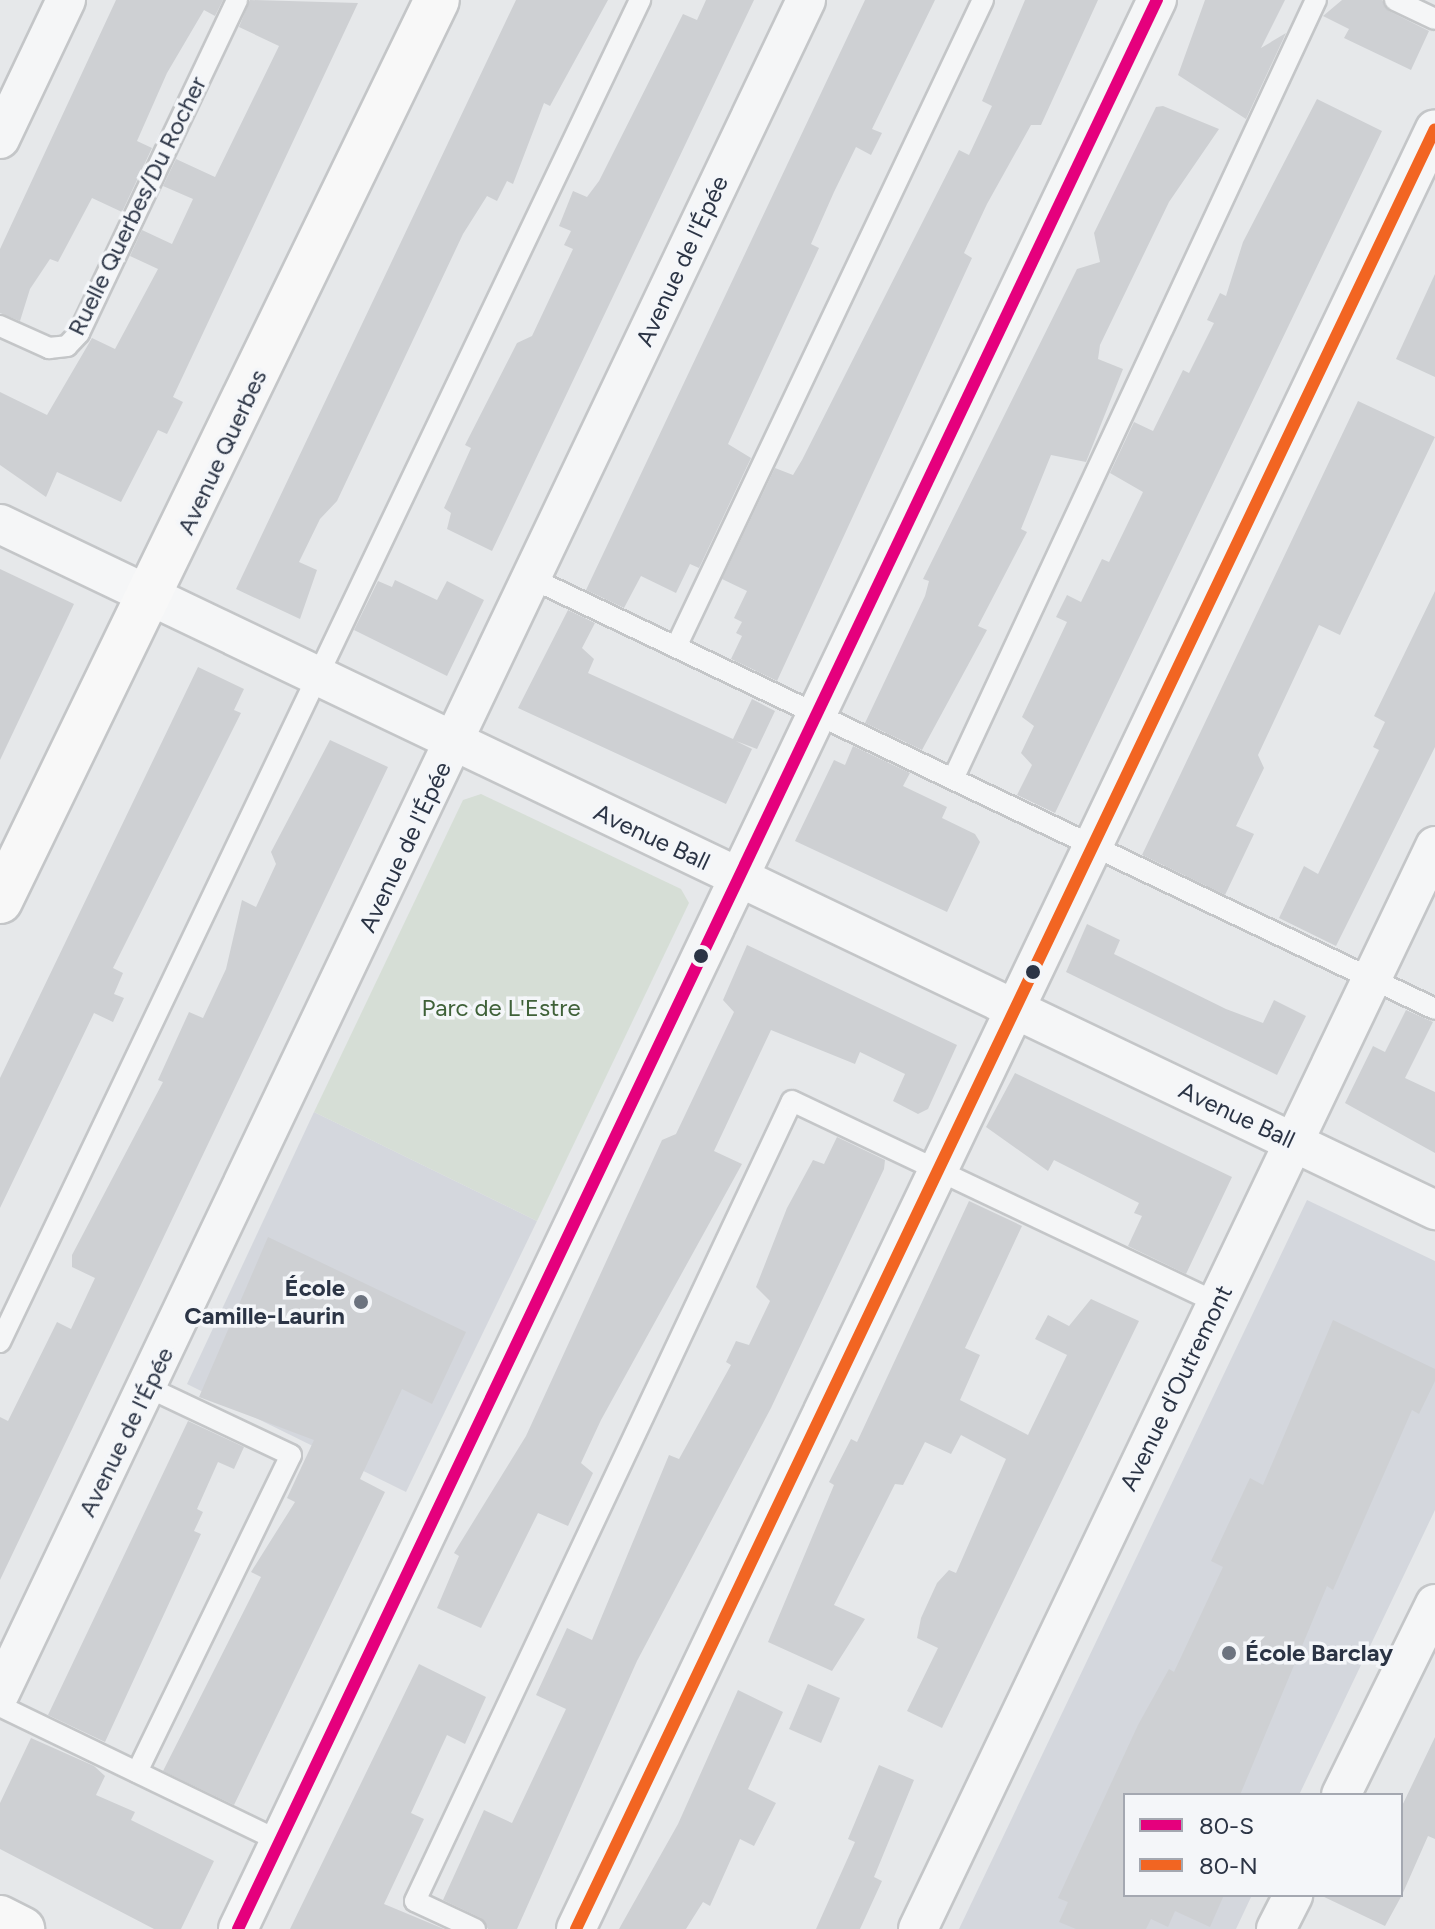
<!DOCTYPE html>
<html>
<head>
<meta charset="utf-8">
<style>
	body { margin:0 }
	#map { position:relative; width:1435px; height:1929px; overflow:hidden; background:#e6e8ea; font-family:Figtree,sans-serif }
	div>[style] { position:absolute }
	.built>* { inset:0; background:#d4d7dd }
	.green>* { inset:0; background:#d6ded6 }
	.building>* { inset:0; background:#ced0d3 }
	.roads { filter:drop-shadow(2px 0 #c4c6c8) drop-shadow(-2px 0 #c4c6c8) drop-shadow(0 2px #c4c6c8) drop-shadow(0 -2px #c4c6c8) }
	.lane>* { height:20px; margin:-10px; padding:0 10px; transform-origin:10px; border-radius:10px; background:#f5f6f7 }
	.street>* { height:38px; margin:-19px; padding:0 19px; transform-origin:19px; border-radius:19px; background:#f5f6f7 }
	.secondary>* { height:44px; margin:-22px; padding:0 22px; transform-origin:22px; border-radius:22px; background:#f8f8f8 }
	.bus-1>* { height:12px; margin:-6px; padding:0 6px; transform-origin:6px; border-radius:6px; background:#e5007d }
	.bus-2>* { height:12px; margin:-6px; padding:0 6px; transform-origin:6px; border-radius:6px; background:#f26522 }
	.dots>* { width:22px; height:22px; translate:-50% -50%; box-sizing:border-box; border:4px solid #f4f6f9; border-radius:50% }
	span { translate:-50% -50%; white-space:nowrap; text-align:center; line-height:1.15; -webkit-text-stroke:7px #f4f6f9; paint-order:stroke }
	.street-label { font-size:24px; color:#2b3445 }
	.park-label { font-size:24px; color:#3f6138 }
	.poi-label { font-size:24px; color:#2b3445; font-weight:700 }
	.right { translate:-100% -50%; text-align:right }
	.left { translate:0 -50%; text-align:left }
	.legend { position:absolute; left:1123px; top:1793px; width:280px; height:104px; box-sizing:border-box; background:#f4f6f9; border:2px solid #a4a8b1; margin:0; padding:10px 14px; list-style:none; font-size:24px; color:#2b3445 }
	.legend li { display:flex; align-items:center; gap:16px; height:40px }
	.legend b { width:40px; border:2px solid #a4a8b1 }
</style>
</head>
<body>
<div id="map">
	<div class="built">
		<i style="clip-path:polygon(314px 1112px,537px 1221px,406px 1492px,187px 1384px)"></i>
		<i style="clip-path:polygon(1307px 1200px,1435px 1261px,1435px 1510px,1299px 1795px,1125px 1795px,1125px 1895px,1252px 1895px,1236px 1929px,959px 1929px)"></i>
	</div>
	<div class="green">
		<i style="clip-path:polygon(481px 794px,681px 889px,689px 903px,537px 1221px,314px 1112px,463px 800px)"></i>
	</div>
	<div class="building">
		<i style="clip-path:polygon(116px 0,223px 0,215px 16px,204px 10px,167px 73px,137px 141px,152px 148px,122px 212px,92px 198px,58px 262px,50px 259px,30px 289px,20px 321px,0 313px,0 249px)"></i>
		<i style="clip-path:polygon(250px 0,358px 3px,173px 397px,183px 402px,167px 434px,158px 430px,121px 502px,57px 472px,46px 497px,0 465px,0 392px,47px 415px,92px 338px,115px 349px,158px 269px,130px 256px,142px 230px,172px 244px,193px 199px,163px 186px,176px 159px,215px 177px,279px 46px,239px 27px)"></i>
		<i style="clip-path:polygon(516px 0,608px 0,550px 106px,544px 103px,513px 184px,507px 181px,497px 201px,487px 196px,463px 234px,337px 501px,320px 519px,299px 562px,317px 570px,300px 619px,236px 589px)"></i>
		<i style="clip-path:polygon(706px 0,754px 0,492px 551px,447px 529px,451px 513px,444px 508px,471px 448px,465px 445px,517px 343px,532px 336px,573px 249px,564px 245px,571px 231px,559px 226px,573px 191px,587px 197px,599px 181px,683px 14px,697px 20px)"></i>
		<i style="clip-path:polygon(865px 0,935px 0,872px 129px,882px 133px,871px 155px,856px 147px,834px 192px,811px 244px,819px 248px,728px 444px,751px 458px,699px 568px,690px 564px,676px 593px,641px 576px,624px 608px,586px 590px)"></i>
		<i style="clip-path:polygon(1025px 0,1098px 0,1041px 125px,1031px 125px,987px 204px,964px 253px,972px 258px,777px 681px,731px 659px,742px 636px,736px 633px,742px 622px,734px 618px,747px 591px,722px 579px,775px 468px,793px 475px,802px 460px,959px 150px,969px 155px,992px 106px,982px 101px)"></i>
		<i style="clip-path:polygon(1205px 0,1285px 0,1261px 48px,1286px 33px,1246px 119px,1178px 75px)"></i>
		<i style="clip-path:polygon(1342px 0,1382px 0,1389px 11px,1429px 31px,1411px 70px,1344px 38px,1349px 29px,1323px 16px)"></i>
		<i style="clip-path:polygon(1317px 99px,1382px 131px,1055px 813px,1017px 795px,1032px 765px,1021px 753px,1034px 726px,1022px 717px,1067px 622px,1056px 617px,1067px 595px,1081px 602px,1102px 559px,1109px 562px,1143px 492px,1110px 473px,1134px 422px,1153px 431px,1183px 370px,1189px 373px,1214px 323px,1207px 320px,1220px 293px,1226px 296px,1243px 242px)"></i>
		<i style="clip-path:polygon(1163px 106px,1219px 129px,1169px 202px,1100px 345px,1098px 359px,1123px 369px,1086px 462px,1051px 455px,1021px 529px,1027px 532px,978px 626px,987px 630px,922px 750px,865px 723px,925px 596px,929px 581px,923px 579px,1077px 269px,1100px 262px,1094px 233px,1156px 107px)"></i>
		<i style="clip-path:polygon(1435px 274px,1435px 377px,1396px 359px)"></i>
		<i style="clip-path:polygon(1358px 401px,1435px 437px,1340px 635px,1319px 625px,1258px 755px,1264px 768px,1236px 826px,1254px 834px,1225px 895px,1142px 855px)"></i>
		<i style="clip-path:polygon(0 569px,74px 604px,0 760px)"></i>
		<i style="clip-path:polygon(395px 580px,437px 600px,447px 581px,484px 600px,447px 676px,354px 630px,378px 581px,392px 587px)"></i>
		<i style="clip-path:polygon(1435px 591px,1435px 747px,1336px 946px,1279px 918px,1304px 866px,1318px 874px,1379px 750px,1373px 747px,1385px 722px,1374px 716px)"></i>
		<i style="clip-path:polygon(568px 610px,595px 623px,582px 648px,594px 659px,588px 673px,733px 739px,752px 699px,775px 711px,757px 749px,736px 741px,752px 749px,726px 804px,518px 708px)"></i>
		<i style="clip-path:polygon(198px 667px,244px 689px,234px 710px,241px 713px,113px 968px,123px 973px,114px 994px,124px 998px,113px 1022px,94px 1013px,0 1208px,0 1078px)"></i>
		<i style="clip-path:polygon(330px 740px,388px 767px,0 1580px,0 1417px,8px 1421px,57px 1322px,71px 1329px,95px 1278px,72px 1267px,72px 1255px,163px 1082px,158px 1080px,189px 1012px,203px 1018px,226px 969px,242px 900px,256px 907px,276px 864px,271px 852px)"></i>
		<i style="clip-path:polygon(853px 746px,910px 773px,903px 786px,947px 807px,942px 818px,975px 834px,980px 842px,947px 912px,795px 841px,834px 760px,845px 765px)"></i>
		<i style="clip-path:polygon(1087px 924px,1120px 940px,1114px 954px,1226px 1009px,1263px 1023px,1274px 1000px,1306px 1016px,1277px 1075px,1066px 972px)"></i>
		<i style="clip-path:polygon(747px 945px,957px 1045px,928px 1109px,918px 1114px,893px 1101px,905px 1074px,860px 1052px,855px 1064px,771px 1030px,714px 1151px,742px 1164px,601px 1420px,581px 1463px,593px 1473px,568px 1526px,538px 1513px,481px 1628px,437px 1608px,459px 1556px,454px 1553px,526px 1436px,662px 1140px,676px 1134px,734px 1012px,723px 1000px)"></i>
		<i style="clip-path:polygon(1406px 1010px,1433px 1022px,1405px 1078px,1435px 1092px,1435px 1153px,1345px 1103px,1373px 1046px,1385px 1052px)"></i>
		<i style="clip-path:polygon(1015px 1073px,1232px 1177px,1186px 1274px,1128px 1246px,1142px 1216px,1134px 1213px,1139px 1203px,1054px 1160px,1048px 1171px,986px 1127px)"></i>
		<i style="clip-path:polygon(837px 1137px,885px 1160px,884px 1169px,771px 1408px,637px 1661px,517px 1929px,488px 1929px,481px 1918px,443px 1900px,484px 1810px,512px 1823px,566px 1709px,536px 1695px,567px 1628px,592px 1640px,669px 1455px,679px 1459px,731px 1365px,726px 1362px,736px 1341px,749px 1345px,770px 1301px,756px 1287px,787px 1208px,813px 1160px,824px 1164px)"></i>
		<i style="clip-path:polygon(969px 1201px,1022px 1226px,965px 1348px,980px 1355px,960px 1400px,1028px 1435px,1067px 1355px,1035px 1339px,1048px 1315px,1069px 1326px,1091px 1299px,1139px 1321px,942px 1728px,907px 1711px,938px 1648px,917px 1638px,921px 1618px,937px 1583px,949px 1570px,956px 1573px,1006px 1459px,961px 1435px,951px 1454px,925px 1442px,903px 1485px,895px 1484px,834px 1605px,865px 1619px,832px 1671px,768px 1642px,834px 1485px,829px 1482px,851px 1439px,857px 1442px)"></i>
		<i style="clip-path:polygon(268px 1237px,466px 1332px,432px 1404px,402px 1389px,360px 1479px,385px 1492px,234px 1805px,163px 1771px,261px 1577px,251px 1572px,295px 1502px,287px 1498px,314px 1440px,199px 1397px)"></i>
		<i style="clip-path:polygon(1333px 1320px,1435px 1369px,1435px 1381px,1419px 1414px,1412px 1410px,1333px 1590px,1327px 1586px,1240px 1795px,1125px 1795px,1125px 1895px,1224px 1895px,1210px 1927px,1175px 1911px,1168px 1927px,1151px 1919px,1146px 1929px,1076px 1929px,1059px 1922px,1068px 1902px,1058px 1898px,1138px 1725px,1169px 1669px,1174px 1672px,1223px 1567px,1211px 1561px,1250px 1478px,1263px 1485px)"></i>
		<i style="clip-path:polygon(188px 1421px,244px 1447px,234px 1469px,218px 1462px,197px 1509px,203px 1512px,194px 1531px,201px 1534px,105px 1742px,48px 1715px)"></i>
		<i style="clip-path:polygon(419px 1664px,486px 1697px,465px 1744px,447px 1735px,411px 1813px,424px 1819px,384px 1904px,444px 1929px,290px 1929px)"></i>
		<i style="clip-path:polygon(808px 1684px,840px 1698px,821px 1743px,789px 1729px)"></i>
		<i style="clip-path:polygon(738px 1690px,783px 1712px,748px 1789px,776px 1803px,754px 1846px,740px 1839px,710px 1906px,703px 1902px,686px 1929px,619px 1929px,678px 1824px)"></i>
		<i style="clip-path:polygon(1435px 1737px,1435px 1839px,1428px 1836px,1402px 1895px,1385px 1926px,1320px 1895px,1401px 1895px,1401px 1808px)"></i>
		<i style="clip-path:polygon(31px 1738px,94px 1766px,105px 1776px,96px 1795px,135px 1812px,131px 1820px,214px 1861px,181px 1929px,154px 1929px,0 1849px,0 1803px)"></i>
		<i style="clip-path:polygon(879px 1765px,914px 1780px,874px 1877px,882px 1881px,860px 1929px,816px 1929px,855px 1842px,848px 1839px)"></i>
	</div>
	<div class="roads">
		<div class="lane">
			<i style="left:1395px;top:0;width:44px;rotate:25.4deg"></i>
			<i style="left:0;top:326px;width:54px;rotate:24.2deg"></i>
			<i style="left:49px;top:348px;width:18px;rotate:-6deg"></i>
			<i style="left:67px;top:346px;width:18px;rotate:-47deg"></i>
			<i style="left:79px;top:333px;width:369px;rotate:-64.6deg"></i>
			<i style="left:531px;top:578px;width:1001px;rotate:25.49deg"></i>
			<i style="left:676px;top:647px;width:716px;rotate:-64.62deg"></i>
			<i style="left:953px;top:779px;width:859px;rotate:-65.02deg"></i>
			<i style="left:0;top:1342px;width:1487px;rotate:-64.5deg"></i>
			<i style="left:0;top:1706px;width:310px;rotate:25.8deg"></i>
			<i style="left:137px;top:1772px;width:352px;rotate:-64.1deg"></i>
			<i style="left:291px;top:1455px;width:159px;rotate:-154.7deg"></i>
			<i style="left:475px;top:1929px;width:66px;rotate:-155deg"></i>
			<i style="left:415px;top:1901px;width:884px;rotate:-64.77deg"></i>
			<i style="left:792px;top:1101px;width:471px;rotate:25.4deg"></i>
		</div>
		<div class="street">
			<i style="left:0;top:139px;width:154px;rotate:-64.6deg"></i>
			<i style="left:0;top:524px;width:1591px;rotate:25.55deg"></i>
			<i style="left:0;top:1693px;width:1875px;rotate:-64.54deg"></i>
			<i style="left:1341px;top:1795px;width:213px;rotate:-63.8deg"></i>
			<i style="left:238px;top:1929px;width:2137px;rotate:-64.53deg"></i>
			<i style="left:576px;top:1929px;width:1994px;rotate:-64.49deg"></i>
			<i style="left:918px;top:1929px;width:1200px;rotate:-64.48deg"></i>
			<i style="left:1276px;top:1929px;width:38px;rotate:-63deg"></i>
		</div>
		<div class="secondary">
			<i style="left:0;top:901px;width:1001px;rotate:-64.13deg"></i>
			<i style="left:0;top:1918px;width:25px;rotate:27deg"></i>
		</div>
	</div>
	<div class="bus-1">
		<i style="left:238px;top:1929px;width:2137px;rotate:-64.53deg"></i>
	</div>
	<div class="bus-2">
		<i style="left:576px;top:1929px;width:1994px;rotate:-64.49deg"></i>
	</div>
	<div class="dots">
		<i style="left:701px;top:956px;background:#2b3445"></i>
		<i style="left:1033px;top:972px;background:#2b3445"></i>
		<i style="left:361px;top:1302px;background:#6c737f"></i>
		<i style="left:1229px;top:1653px;background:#6c737f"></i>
	</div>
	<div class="street-label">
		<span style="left:137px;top:206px;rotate:-64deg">Ruelle Querbes/Du Rocher</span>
		<span style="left:682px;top:261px;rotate:-65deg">Avenue de l'Épée</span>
		<span style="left:222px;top:452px;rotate:-65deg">Avenue Querbes</span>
		<span style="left:652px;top:837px;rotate:25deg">Avenue Ball</span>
		<span style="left:405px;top:847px;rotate:-65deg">Avenue de l'Épée</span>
		<span style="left:1237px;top:1115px;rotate:25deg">Avenue Ball</span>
		<span style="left:1176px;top:1388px;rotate:-64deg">Avenue d'Outremont</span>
		<span style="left:126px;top:1432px;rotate:-64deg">Avenue de l'Épée</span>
	</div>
	<div class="park-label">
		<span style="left:501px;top:1008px">Parc de L'Estre</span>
	</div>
	<div class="poi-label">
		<span class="right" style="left:345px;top:1302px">École<br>Camille-Laurin</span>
		<span class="left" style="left:1245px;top:1653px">École Barclay</span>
	</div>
	<ul class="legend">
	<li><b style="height:10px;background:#e5007d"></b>80-S</li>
	<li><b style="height:10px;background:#f26522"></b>80-N</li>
	</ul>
</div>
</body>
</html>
